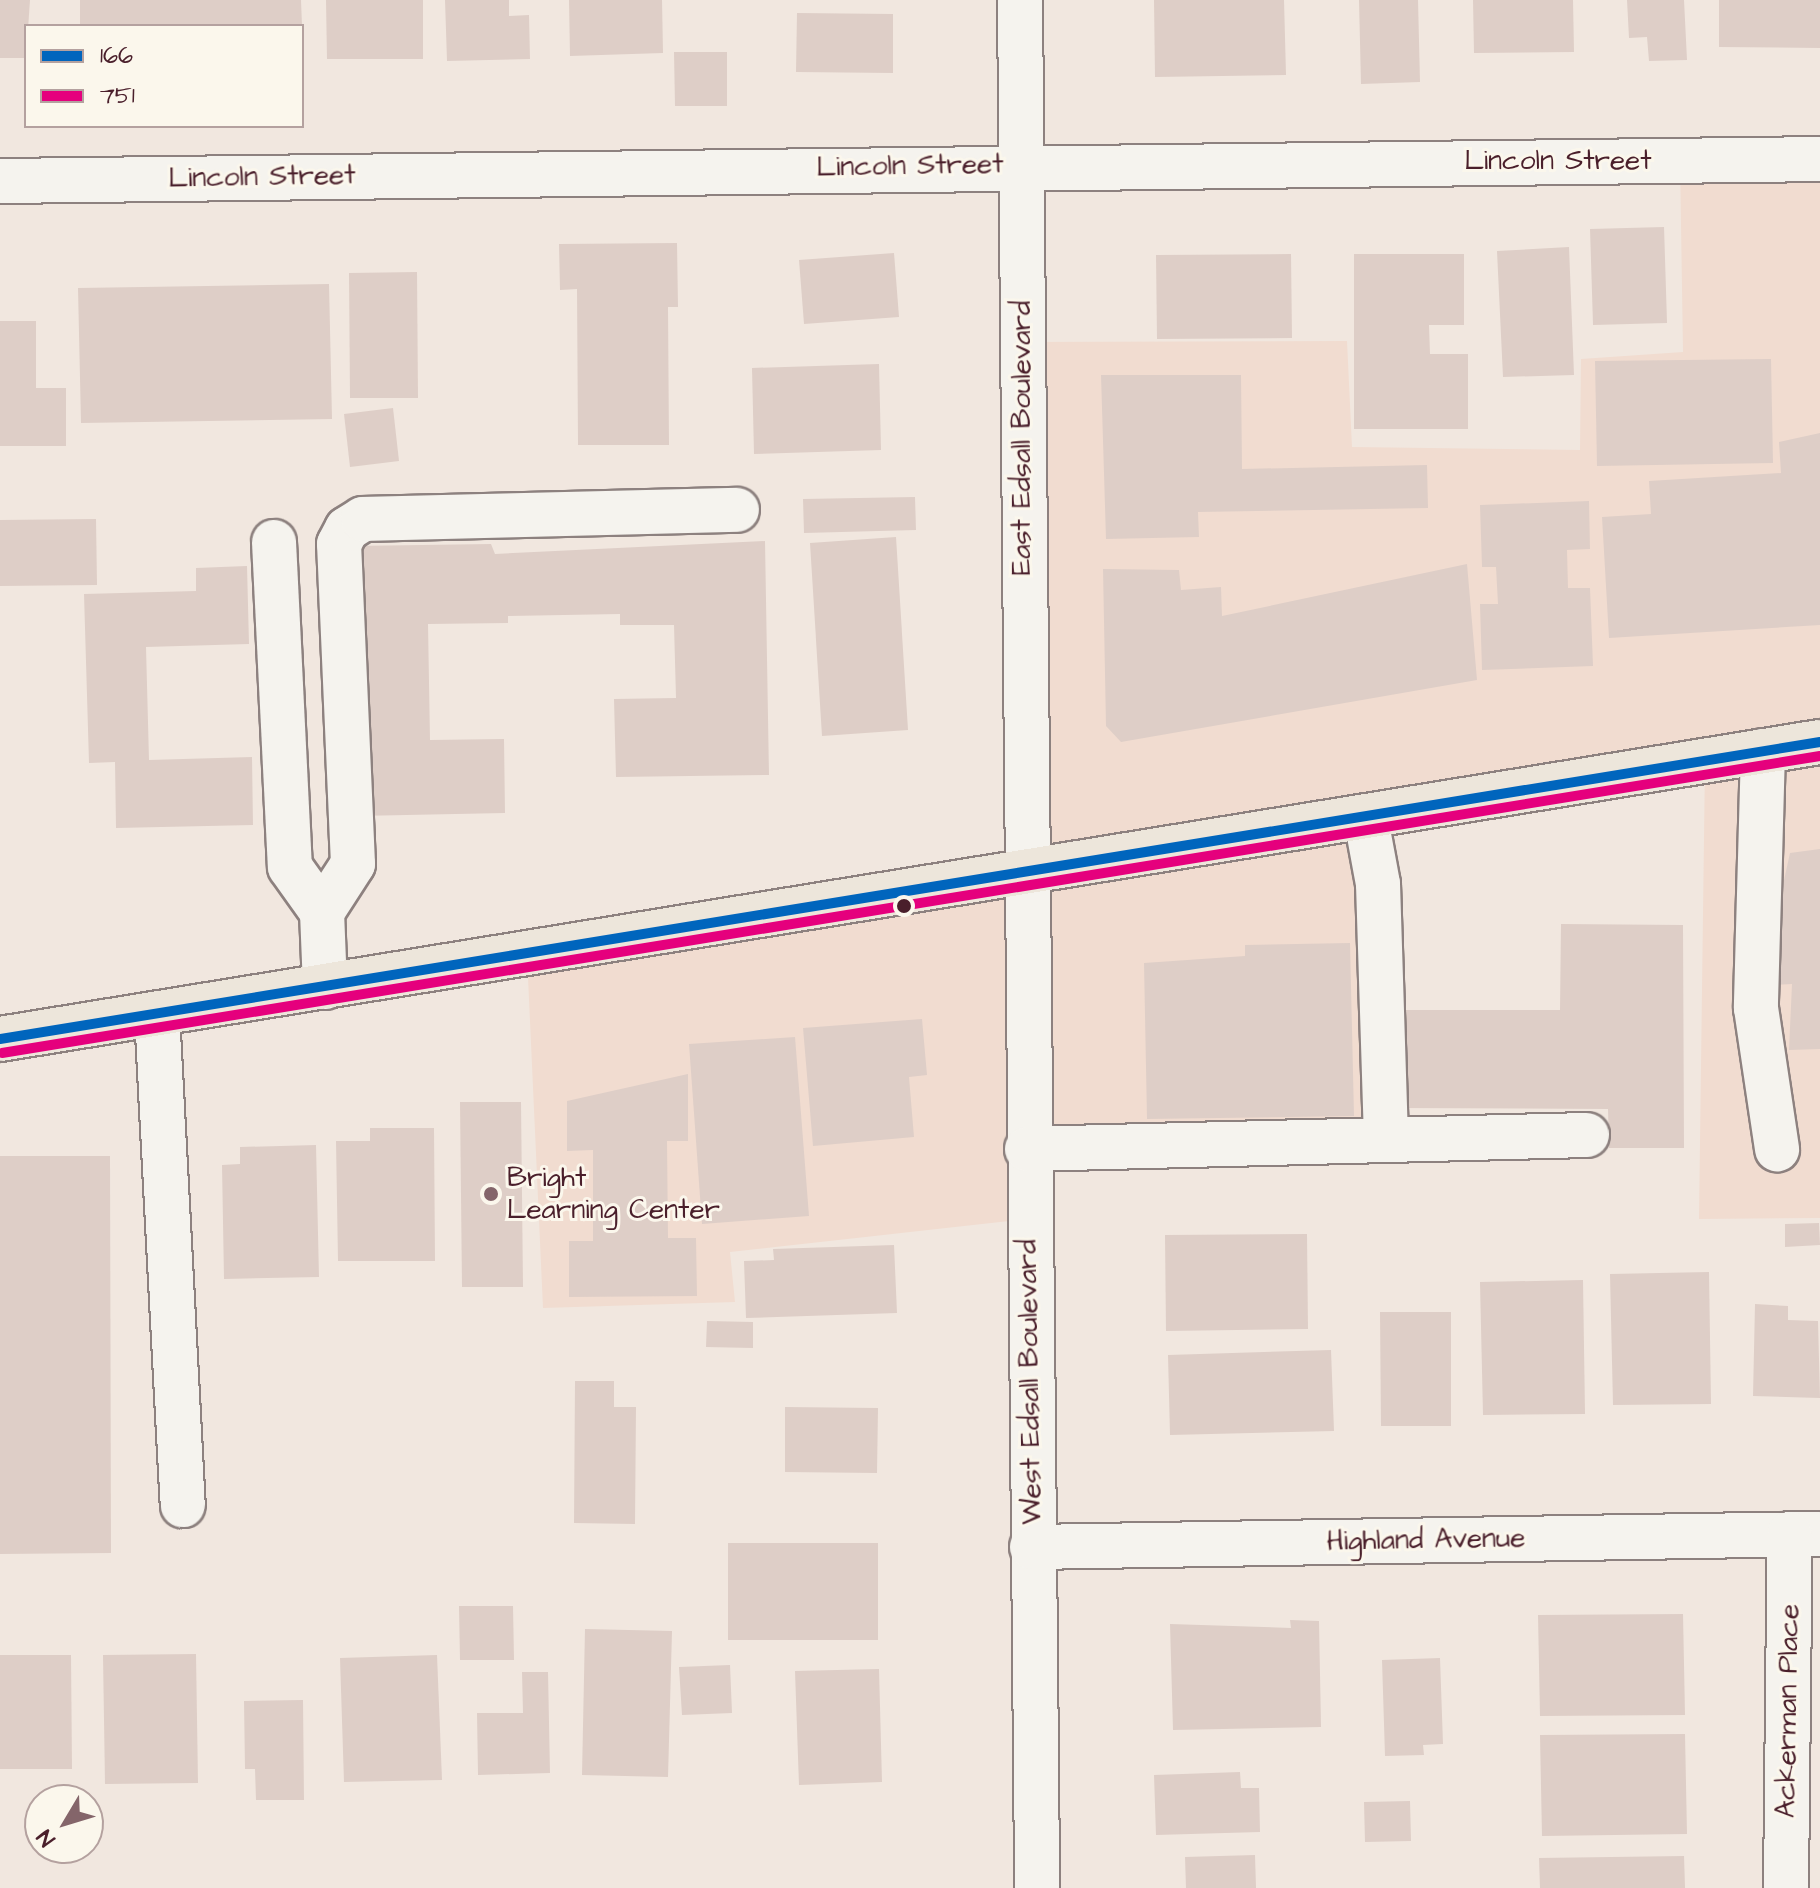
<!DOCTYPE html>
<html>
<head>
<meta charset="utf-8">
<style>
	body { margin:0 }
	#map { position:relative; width:1820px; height:1888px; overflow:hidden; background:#f1e7df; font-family:"Architects Daughter",sans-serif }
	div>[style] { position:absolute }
	.built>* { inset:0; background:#f1dcd0 }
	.building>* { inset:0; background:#decec7 }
	.roads { filter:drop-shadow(2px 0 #8d817f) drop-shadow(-2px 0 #8d817f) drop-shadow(0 2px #8d817f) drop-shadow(0 -2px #8d817f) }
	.minor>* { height:44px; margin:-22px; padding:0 22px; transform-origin:22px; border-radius:22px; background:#f5f3ee }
	.major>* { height:44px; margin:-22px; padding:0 22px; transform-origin:22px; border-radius:22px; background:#ede6db }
	.bus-1>* { height:10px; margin:-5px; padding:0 5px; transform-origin:5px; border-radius:5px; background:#0065bd }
	.bus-2>* { height:10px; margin:-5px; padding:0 5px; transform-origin:5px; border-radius:5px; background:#e5007d }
	.dots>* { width:22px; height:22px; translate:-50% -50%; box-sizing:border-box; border:4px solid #fbf7ec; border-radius:50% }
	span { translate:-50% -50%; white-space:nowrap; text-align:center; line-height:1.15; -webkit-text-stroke:6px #fbf7ec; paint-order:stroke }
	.street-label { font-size:28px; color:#4a1f2b }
	.poi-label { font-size:28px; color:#4a1f2b }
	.left { translate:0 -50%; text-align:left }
	.legend { position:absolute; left:24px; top:24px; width:280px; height:104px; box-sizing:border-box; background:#fbf7ec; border:2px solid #b4a19f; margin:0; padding:10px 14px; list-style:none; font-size:24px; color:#4a1f2b }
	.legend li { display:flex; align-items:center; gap:16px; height:40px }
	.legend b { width:40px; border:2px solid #b4a19f }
	.north { position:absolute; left:24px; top:1784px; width:80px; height:80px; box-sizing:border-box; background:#fbf7ec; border:2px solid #b4a19f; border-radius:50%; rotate:232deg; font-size:22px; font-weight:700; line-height:32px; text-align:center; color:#4a1f2b }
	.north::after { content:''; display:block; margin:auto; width:28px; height:36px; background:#84656a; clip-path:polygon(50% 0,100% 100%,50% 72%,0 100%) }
</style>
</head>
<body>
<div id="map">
	<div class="built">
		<i style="clip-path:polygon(1820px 159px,1820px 1218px,1699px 1219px,1705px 762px,1366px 819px,1386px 1140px,1028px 1149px,1028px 1219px,730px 1252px,735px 1302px,543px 1308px,527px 955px,1024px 876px,1021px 342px,1347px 341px,1352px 447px,1580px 450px,1581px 359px,1683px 352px,1680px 160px)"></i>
	</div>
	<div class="building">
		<i style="clip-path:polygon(0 0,30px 0,26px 58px,0 58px)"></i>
		<i style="clip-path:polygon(80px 0,301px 0,302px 26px,80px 26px)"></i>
		<i style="clip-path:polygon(326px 0,423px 0,423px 59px,327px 59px)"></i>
		<i style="clip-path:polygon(445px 0,509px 0,509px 16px,529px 15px,530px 59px,447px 61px)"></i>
		<i style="clip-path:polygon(569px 0,662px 0,663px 53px,570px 56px)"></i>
		<i style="clip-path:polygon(1154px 0,1284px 0,1286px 75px,1155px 77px)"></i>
		<i style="clip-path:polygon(1359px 0,1418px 0,1420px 82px,1361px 84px)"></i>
		<i style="clip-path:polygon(1473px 0,1573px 0,1574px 52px,1474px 53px)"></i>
		<i style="clip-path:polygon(1627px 0,1684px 0,1687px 60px,1649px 61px,1647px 37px,1629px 38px)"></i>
		<i style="clip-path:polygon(1719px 0,1820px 0,1820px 48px,1719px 47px)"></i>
		<i style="clip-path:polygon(797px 13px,893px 14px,893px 73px,796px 72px)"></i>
		<i style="clip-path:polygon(674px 52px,727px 52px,727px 106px,675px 106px)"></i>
		<i style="clip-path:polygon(1664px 227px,1667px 323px,1593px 325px,1590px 229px)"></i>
		<i style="clip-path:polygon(677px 243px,678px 307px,668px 307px,669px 445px,578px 445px,577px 289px,560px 290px,559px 244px)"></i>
		<i style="clip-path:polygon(1569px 247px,1574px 375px,1503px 377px,1497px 251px)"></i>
		<i style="clip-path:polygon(894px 253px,899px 317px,804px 324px,799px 260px)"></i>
		<i style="clip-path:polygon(1291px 254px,1292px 338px,1157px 339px,1156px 255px)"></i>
		<i style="clip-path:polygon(1354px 254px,1464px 254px,1464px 325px,1429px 325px,1430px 354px,1468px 354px,1468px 429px,1354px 429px)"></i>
		<i style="clip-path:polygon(417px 272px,418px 398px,350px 398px,349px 273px)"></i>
		<i style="clip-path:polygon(329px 284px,332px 419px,81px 423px,78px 288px)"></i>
		<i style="clip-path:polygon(0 321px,36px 321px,36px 388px,66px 388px,66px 446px,0 446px)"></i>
		<i style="clip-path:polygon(1771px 359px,1773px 463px,1597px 466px,1595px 361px)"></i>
		<i style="clip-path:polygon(879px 364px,881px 450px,754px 454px,752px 368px)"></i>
		<i style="clip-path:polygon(1101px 375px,1241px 375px,1242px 469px,1427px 465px,1428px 508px,1198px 512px,1199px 537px,1106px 539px)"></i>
		<i style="clip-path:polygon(393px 408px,399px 461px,350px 467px,344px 414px)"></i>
		<i style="clip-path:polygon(1820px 433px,1820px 625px,1609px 638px,1602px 517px,1651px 514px,1649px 481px,1781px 473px,1779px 442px)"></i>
		<i style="clip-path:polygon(915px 497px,916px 530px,804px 533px,803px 499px)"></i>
		<i style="clip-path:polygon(1589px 501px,1590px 549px,1567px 550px,1568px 588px,1590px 588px,1593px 666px,1482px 670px,1480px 604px,1498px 604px,1496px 567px,1482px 567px,1480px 505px)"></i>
		<i style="clip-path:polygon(96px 519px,97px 585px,0 586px,0 520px)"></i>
		<i style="clip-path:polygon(896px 537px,908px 730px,822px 736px,810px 543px)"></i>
		<i style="clip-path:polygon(765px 541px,769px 775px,616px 777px,614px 699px,676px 698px,674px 625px,620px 625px,620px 614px,508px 616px,508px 623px,428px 624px,430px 740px,504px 739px,505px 813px,357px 816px,353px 546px,491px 544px,495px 554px)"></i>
		<i style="clip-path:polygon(1467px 564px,1477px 680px,1121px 742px,1106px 726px,1103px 569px,1179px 570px,1181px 590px,1221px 587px,1222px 616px)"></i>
		<i style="clip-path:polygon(247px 566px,249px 644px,146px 647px,149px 760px,252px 757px,253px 825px,116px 828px,115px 762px,89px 763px,84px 594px,196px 591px,196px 568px)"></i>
		<i style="clip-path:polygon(1820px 849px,1820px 1049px,1789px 1050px,1792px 984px,1773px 985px,1769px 948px,1790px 853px)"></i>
		<i style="clip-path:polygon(1561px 924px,1683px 925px,1684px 1148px,1609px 1148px,1608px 1109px,1393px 1108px,1393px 1010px,1560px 1010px)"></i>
		<i style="clip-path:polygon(1350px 943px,1354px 1116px,1147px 1119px,1144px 963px,1245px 956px,1245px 945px)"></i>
		<i style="clip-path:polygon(922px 1019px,927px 1075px,909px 1077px,914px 1137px,813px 1146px,803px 1028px)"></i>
		<i style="clip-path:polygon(795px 1037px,809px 1216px,702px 1224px,689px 1044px)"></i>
		<i style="clip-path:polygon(688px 1074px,688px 1141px,667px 1141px,668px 1238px,696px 1238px,697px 1296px,569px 1297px,569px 1241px,593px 1241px,593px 1150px,567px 1151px,567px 1101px)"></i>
		<i style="clip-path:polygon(460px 1102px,521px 1102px,523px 1287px,462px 1287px)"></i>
		<i style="clip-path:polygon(370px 1128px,434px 1128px,435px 1261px,338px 1261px,336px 1141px,370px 1141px)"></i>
		<i style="clip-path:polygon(316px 1145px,319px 1277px,224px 1279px,222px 1165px,240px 1164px,240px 1147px)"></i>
		<i style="clip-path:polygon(0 1156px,110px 1156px,111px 1553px,0 1554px)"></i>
		<i style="clip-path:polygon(1819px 1223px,1820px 1245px,1785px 1247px,1785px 1224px)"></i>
		<i style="clip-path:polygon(1307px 1234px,1308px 1329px,1166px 1331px,1165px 1235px)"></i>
		<i style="clip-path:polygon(894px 1245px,897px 1313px,746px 1318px,744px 1261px,774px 1260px,773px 1249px)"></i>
		<i style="clip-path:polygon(1709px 1272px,1711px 1404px,1613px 1405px,1610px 1274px)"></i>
		<i style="clip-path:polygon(1583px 1280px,1585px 1414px,1483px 1415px,1480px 1282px)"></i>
		<i style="clip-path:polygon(1755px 1304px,1788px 1306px,1788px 1320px,1818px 1321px,1820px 1398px,1753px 1396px)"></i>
		<i style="clip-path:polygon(1380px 1312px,1451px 1312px,1451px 1426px,1381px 1426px)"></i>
		<i style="clip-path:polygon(707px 1321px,753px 1322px,753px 1348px,706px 1347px)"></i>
		<i style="clip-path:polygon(1331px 1350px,1334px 1431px,1170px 1435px,1168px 1355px)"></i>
		<i style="clip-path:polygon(575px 1381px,614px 1381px,614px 1407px,636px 1407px,635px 1524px,574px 1523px)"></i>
		<i style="clip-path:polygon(785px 1407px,878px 1408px,877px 1473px,785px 1472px)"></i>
		<i style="clip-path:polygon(728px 1543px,878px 1543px,878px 1640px,728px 1640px)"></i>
		<i style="clip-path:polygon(459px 1606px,513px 1606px,514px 1660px,460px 1660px)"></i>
		<i style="clip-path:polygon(1683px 1614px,1685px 1715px,1540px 1716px,1538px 1615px)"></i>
		<i style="clip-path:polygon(1290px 1620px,1319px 1621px,1321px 1727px,1173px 1730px,1170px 1624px,1291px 1628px)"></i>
		<i style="clip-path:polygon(585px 1629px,672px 1631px,668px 1777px,582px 1775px)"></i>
		<i style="clip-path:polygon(196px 1654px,198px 1783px,105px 1784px,103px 1655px)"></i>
		<i style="clip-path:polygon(0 1655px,71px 1655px,72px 1769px,0 1769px)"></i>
		<i style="clip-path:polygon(437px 1655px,442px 1780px,344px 1782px,340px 1658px)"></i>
		<i style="clip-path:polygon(1440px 1658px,1443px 1744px,1423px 1745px,1424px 1755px,1385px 1756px,1382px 1660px)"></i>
		<i style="clip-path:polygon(730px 1665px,732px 1713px,682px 1715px,679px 1667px)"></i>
		<i style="clip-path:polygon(879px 1669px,882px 1782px,799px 1785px,795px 1671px)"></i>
		<i style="clip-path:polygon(522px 1672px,548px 1672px,550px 1773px,478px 1775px,477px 1713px,523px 1713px)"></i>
		<i style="clip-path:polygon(303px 1700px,304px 1800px,256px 1800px,255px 1769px,245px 1769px,244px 1701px)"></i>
		<i style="clip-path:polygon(1685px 1734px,1687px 1834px,1542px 1836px,1540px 1735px)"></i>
		<i style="clip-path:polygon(1240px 1772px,1241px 1788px,1259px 1788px,1260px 1832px,1156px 1835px,1154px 1775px)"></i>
		<i style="clip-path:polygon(1410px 1801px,1411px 1841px,1365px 1842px,1364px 1802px)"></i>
		<i style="clip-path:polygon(1255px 1855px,1256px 1888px,1186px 1888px,1185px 1857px)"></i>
		<i style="clip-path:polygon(1684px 1856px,1685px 1888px,1540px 1888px,1539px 1858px)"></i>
	</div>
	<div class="roads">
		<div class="minor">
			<i style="left:1020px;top:0;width:1888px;rotate:89.48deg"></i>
			<i style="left:0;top:181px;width:1820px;rotate:-0.69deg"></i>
			<i style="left:274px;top:542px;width:325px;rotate:87.2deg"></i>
			<i style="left:290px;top:867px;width:55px;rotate:54.6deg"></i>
			<i style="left:322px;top:912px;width:75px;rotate:87.7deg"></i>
			<i style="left:1763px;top:751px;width:257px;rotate:91.6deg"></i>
			<i style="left:1756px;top:1008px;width:143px;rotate:81.5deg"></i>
			<i style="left:1366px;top:819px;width:66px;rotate:79.5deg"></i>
			<i style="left:1378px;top:884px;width:256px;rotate:88.2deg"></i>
			<i style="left:322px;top:912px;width:57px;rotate:-57.1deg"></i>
			<i style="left:353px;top:864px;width:320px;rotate:-92.5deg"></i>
			<i style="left:339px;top:544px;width:17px;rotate:-62deg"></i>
			<i style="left:347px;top:529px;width:19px;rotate:-32deg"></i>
			<i style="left:363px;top:519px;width:374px;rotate:-1.4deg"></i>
			<i style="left:157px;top:1014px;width:492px;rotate:87deg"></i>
			<i style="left:1027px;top:1149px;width:560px;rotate:-1.43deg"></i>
			<i style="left:1032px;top:1547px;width:788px;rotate:-0.95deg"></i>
			<i style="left:1786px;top:1888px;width:354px;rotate:-89.4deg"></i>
		</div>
		<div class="major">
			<i style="left:0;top:1039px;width:1844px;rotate:-9.27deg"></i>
		</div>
	</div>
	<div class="bus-1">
		<i style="left:0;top:1039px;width:1844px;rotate:-9.27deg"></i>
	</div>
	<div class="bus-2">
		<i style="left:2px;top:1053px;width:1842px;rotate:-9.28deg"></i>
	</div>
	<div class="dots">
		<i style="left:904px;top:906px;background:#4a1f2b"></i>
		<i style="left:491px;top:1194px;background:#84656a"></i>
	</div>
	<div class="street-label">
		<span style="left:1558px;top:161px">Lincoln Street</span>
		<span style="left:910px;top:166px;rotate:-1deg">Lincoln Street</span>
		<span style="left:262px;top:177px;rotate:-1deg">Lincoln Street</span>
		<span style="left:1022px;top:438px;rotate:-90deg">East Edsall Boulevard</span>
		<span style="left:1030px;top:1382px;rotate:-91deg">West Edsall Boulevard</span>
		<span style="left:1426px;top:1540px;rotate:-1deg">Highland Avenue</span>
		<span style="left:1788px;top:1711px;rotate:-89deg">Ackerman Place</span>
	</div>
	<div class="poi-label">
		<span class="left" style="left:507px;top:1194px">Bright<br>Learning Center</span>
	</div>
	<ul class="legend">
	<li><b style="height:10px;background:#0065bd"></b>166</li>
	<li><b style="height:10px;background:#e5007d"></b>751</li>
	</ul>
	<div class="north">N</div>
</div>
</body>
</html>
